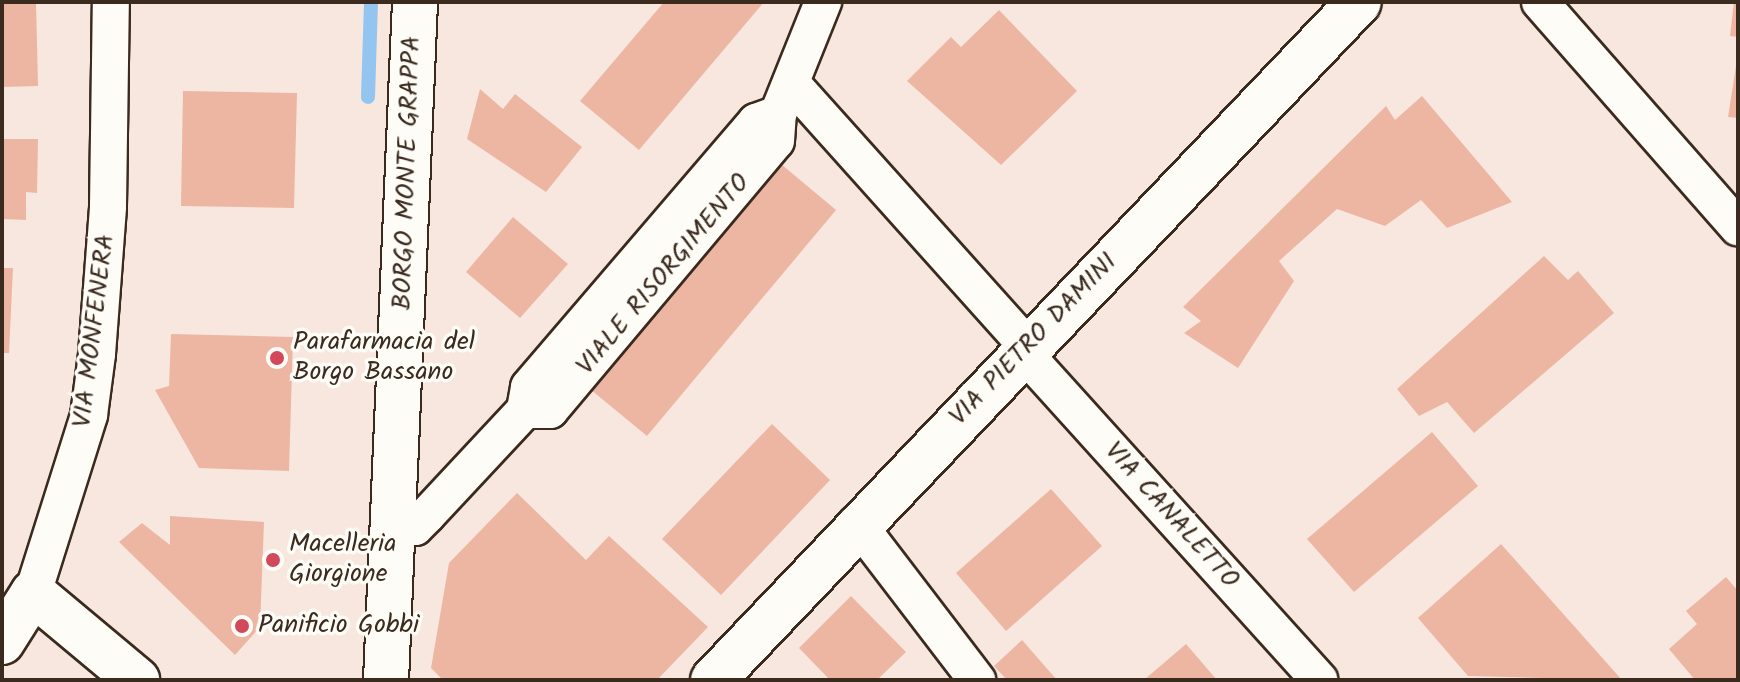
<!DOCTYPE html>
<html>
<head>
<meta charset="utf-8">
<style>
	body { margin:0 }
	#map { position:relative; width:1740px; height:682px; overflow:hidden; background:#f8e7de; font-family:Kalam,sans-serif }
	div>[style] { position:absolute }
	.stream>* { height:14px; margin:-7px; padding:0 7px; transform-origin:7px; border-radius:7px; background:#94c4f0 }
	.building>* { inset:0; background:#edb6a2 }
	.roads { filter:drop-shadow(2px 0 #3b2a1e) drop-shadow(-2px 0 #3b2a1e) drop-shadow(0 2px #3b2a1e) drop-shadow(0 -2px #3b2a1e) }
	.street>* { height:36px; margin:-18px; padding:0 18px; transform-origin:18px; border-radius:18px; background:#fdfcf7 }
	.secondary>* { height:44px; margin:-22px; padding:0 22px; transform-origin:22px; border-radius:22px; background:#fdfcf7 }
	.dots>* { width:22px; height:22px; translate:-50% -50%; box-sizing:border-box; border:4px solid #fdfcf7; border-radius:50% }
	span { translate:-50% -50%; white-space:nowrap; text-align:center; line-height:1.15; -webkit-text-stroke:7px #fdfcf7; paint-order:stroke }
	.street-label { font-size:26px; color:#3b2a1e }
	.poi-label { font-size:26px; color:#3b2a1e }
	.left { translate:0 -50%; text-align:left }
	.frame { position:absolute; inset:0; border:4px solid #3b2a1e; pointer-events:none }
</style>
</head>
<body>
<div id="map">
	<div class="stream">
		<i style="left:368px;top:97px;width:95px;rotate:-88.2deg"></i>
	</div>
	<div class="building">
		<i style="clip-path:polygon(2px 2px,36px 2px,38px 86px,2px 87px)"></i>
		<i style="clip-path:polygon(664px 2px,764px 2px,639px 150px,580px 101px)"></i>
		<i style="clip-path:polygon(1734px 2px,1738px 2px,1738px 37px,1730px 36px)"></i>
		<i style="clip-path:polygon(999px 10px,1077px 91px,1001px 165px,907px 81px,951px 37px,961px 47px)"></i>
		<i style="clip-path:polygon(1738px 53px,1738px 118px,1728px 117px)"></i>
		<i style="clip-path:polygon(480px 89px,503px 109px,515px 94px,582px 147px,546px 192px,467px 139px)"></i>
		<i style="clip-path:polygon(183px 91px,297px 93px,294px 208px,181px 206px)"></i>
		<i style="clip-path:polygon(1422px 96px,1512px 202px,1447px 228px,1421px 200px,1385px 226px,1337px 209px,1279px 261px,1294px 281px,1238px 368px,1184px 333px,1201px 321px,1183px 307px,1386px 106px,1395px 120px)"></i>
		<i style="clip-path:polygon(2px 139px,38px 139px,37px 193px,26px 192px,26px 220px,2px 219px)"></i>
		<i style="clip-path:polygon(775px 159px,836px 210px,647px 436px,585px 385px)"></i>
		<i style="clip-path:polygon(513px 217px,568px 264px,520px 318px,466px 272px)"></i>
		<i style="clip-path:polygon(1544px 256px,1568px 280px,1578px 271px,1614px 313px,1474px 433px,1447px 402px,1419px 416px,1397px 389px)"></i>
		<i style="clip-path:polygon(2px 268px,13px 268px,9px 353px,2px 353px)"></i>
		<i style="clip-path:polygon(171px 334px,293px 337px,289px 471px,199px 468px,155px 390px,169px 386px)"></i>
		<i style="clip-path:polygon(772px 424px,830px 480px,721px 595px,662px 539px)"></i>
		<i style="clip-path:polygon(1432px 432px,1478px 486px,1354px 592px,1307px 539px)"></i>
		<i style="clip-path:polygon(1051px 489px,1102px 546px,1006px 631px,956px 573px)"></i>
		<i style="clip-path:polygon(517px 493px,586px 560px,609px 536px,708px 627px,657px 680px,443px 680px,431px 668px,449px 563px)"></i>
		<i style="clip-path:polygon(170px 516px,264px 522px,260px 627px,235px 655px,119px 542px,142px 523px,170px 545px)"></i>
		<i style="clip-path:polygon(1501px 544px,1622px 680px,1468px 676px,1418px 618px)"></i>
		<i style="clip-path:polygon(1726px 577px,1738px 591px,1738px 680px,1695px 680px,1669px 649px,1697px 624px,1686px 611px)"></i>
		<i style="clip-path:polygon(851px 596px,906px 652px,877px 680px,830px 680px,799px 648px)"></i>
		<i style="clip-path:polygon(1022px 640px,1057px 680px,1007px 680px,994px 666px)"></i>
		<i style="clip-path:polygon(1186px 644px,1217px 680px,1144px 680px)"></i>
	</div>
	<div class="roads">
		<div class="street">
			<i style="left:1540px;top:2px;width:300px;rotate:48.7deg"></i>
			<i style="left:792px;top:84px;width:353px;rotate:48.1deg"></i>
			<i style="left:1023px;top:352px;width:442px;rotate:47.9deg"></i>
			<i style="left:525px;top:410px;width:25px"></i>
			<i style="left:550px;top:410px;width:351px;rotate:-50deg"></i>
			<i style="left:776px;top:141px;width:27px;rotate:-86deg"></i>
			<i style="left:778px;top:114px;width:121px;rotate:-68.1deg"></i>
			<i style="left:857px;top:523px;width:198px;rotate:52.6deg"></i>
			<i style="left:395px;top:526px;width:20px;rotate:3deg"></i>
			<i style="left:415px;top:527px;width:17px;rotate:-45deg"></i>
			<i style="left:427px;top:515px;width:144px;rotate:-47deg"></i>
			<i style="left:525px;top:410px;width:23px;rotate:-80deg"></i>
			<i style="left:529px;top:387px;width:349px;rotate:-49.4deg"></i>
			<i style="left:756px;top:122px;width:23px;rotate:-20deg"></i>
			<i style="left:33px;top:593px;width:187px;rotate:-72.5deg"></i>
			<i style="left:89px;top:415px;width:62px;rotate:-82.5deg"></i>
			<i style="left:97px;top:354px;width:148px;rotate:-85.7deg"></i>
			<i style="left:108px;top:206px;width:204px;rotate:-89.2deg"></i>
		</div>
		<div class="secondary">
			<i style="left:2px;top:642px;width:58px;rotate:-57.7deg"></i>
			<i style="left:33px;top:593px;width:136px;rotate:39.9deg"></i>
			<i style="left:386px;top:680px;width:679px;rotate:-87.55deg"></i>
			<i style="left:713px;top:680px;width:936px;rotate:-46.38deg"></i>
		</div>
	</div>
	<div class="dots">
		<i style="left:277px;top:358px;background:#d1495b"></i>
		<i style="left:273px;top:560px;background:#d1495b"></i>
		<i style="left:242px;top:626px;background:#d1495b"></i>
	</div>
	<div class="street-label">
		<span style="left:408px;top:173px;rotate:-88deg">BORGO MONTE GRAPPA</span>
		<span style="left:664px;top:275px;rotate:-50deg">VIALE RISORGIMENTO</span>
		<span style="left:95px;top:331px;rotate:-83deg">VIA MONFENERA</span>
		<span style="left:1034px;top:340px;rotate:-46deg">VIA PIETRO DAMINI</span>
		<span style="left:1171px;top:516px;rotate:48deg">VIA CANALETTO</span>
	</div>
	<div class="poi-label">
		<span class="left" style="left:293px;top:358px">Parafarmacia del<br>Borgo Bassano</span>
		<span class="left" style="left:289px;top:560px">Macelleria<br>Giorgione</span>
		<span class="left" style="left:258px;top:626px">Panificio Gobbi</span>
	</div>
	<div class="frame"></div>
</div>
</body>
</html>
